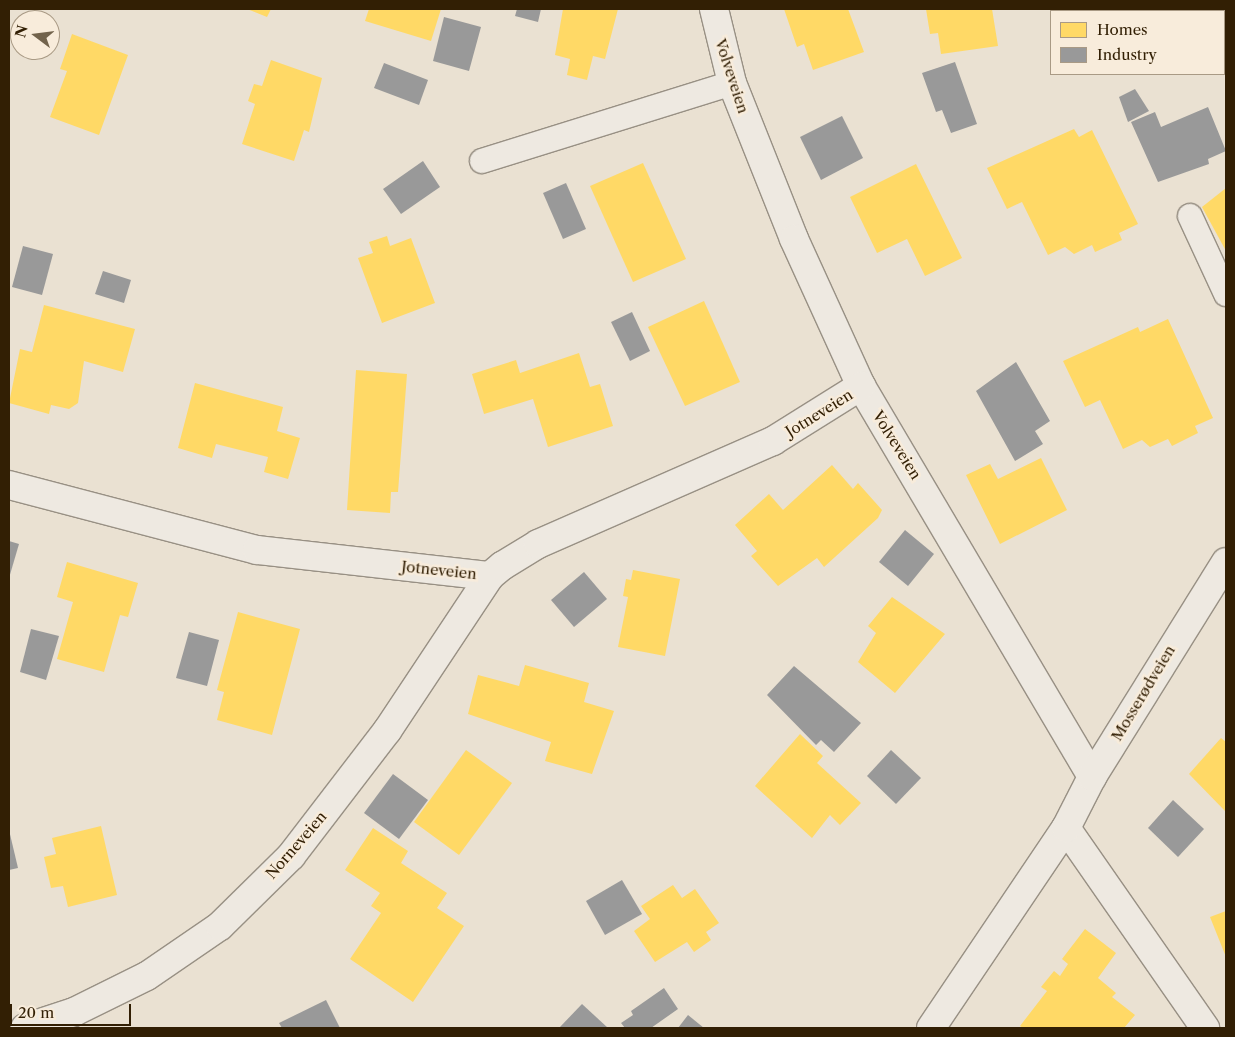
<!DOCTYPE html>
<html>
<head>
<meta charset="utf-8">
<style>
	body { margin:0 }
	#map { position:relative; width:1235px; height:1037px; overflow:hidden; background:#eae1d2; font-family:"Libre Caslon Text",serif }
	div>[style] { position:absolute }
	.homes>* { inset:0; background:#ffd966 }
	.industry>* { inset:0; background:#999 }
	.roads { filter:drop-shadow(1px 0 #989084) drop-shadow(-1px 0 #989084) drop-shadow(0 1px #989084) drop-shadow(0 -1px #989084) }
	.lane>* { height:24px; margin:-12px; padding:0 12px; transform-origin:12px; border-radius:12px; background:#eee9e1 }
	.street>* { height:28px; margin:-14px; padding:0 14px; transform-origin:14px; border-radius:14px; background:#eee9e1 }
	span { translate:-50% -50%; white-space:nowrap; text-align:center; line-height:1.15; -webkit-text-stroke:5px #f8ecdb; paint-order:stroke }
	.street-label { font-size:15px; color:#321f04 }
	.frame { position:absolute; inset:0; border:10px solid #321f04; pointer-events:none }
	.legend { position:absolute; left:1050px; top:10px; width:175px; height:65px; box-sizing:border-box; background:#f8ecdb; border:1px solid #a99a85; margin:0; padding:6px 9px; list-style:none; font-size:15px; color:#321f04 }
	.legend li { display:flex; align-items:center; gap:10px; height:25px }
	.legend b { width:25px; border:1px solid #a99a85 }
	.north { position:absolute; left:10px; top:10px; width:50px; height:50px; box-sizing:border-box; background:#f8ecdb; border:1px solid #a99a85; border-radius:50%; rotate:285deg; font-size:14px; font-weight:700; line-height:20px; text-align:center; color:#321f04 }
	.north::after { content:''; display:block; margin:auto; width:18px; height:22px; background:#72634c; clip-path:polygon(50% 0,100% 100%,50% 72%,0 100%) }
	.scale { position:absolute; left:10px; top:1004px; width:121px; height:22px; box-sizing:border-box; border:2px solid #321f04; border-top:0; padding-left:6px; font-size:15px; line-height:18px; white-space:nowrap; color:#321f04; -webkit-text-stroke:4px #f8ecdb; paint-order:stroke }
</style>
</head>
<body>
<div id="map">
	<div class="homes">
		<i style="clip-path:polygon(247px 9px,271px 9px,267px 17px)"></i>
		<i style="clip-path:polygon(369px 9px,441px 9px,431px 41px,365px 21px)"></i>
		<i style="clip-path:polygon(563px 9px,618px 9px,605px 59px,593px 56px,587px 80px,567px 75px,570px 59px,555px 55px)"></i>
		<i style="clip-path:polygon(784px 9px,848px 9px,864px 52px,813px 70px,804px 44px,797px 47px)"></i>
		<i style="clip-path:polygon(926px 9px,992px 9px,998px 46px,941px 54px,938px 33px,930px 34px)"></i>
		<i style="clip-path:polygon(1114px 9px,1171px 9px,1171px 11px,1115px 11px)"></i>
		<i style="clip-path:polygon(72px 34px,128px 55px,99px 135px,50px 117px,67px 71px,60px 69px)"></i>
		<i style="clip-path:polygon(271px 60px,322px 78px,309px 132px,304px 130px,294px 161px,242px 144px,255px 104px,248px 101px,254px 84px,262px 86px)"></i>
		<i style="clip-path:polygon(1074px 129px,1079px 137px,1092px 130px,1138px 224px,1119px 233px,1122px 240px,1095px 252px,1092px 245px,1074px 254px,1065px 247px,1048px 255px,1022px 202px,1007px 209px,987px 168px)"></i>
		<i style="clip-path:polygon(643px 163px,686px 259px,633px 282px,590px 186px)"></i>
		<i style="clip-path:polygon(916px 164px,962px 258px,925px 276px,907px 239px,877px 253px,850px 197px)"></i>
		<i style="clip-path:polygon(1226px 188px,1226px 251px,1202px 207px)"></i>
		<i style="clip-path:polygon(387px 236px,390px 246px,411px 238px,435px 303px,382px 323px,358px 258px,373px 253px,369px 242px)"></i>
		<i style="clip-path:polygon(704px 301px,740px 382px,685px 406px,648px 327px)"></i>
		<i style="clip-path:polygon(44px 305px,135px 329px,123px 372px,84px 361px,78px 403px,69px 409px,51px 405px,49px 414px,9px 403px,20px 349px,32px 352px)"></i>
		<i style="clip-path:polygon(1168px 319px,1213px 418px,1195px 426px,1198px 433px,1172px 446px,1168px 439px,1150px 447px,1142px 440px,1123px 449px,1100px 400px,1085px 407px,1063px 361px,1138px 327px,1140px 332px)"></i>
		<i style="clip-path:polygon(579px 353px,590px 387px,600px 384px,613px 426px,548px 447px,533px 399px,484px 414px,472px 374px,516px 360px,520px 373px)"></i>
		<i style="clip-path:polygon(356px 370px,407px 374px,398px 492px,391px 492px,390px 513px,347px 510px)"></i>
		<i style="clip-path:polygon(195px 383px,283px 407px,277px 431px,300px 438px,288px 479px,264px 472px,268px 457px,216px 444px,212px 458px,178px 448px)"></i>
		<i style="clip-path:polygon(1041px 458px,1067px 510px,1000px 544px,966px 475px,990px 464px,998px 479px)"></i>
		<i style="clip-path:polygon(832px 465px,853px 489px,858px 483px,882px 510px,878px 518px,824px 567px,817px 558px,778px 586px,751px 556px,757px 551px,735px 525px,769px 494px,783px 510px)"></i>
		<i style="clip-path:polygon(67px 562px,138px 583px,128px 617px,120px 615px,104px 672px,57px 659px,73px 602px,57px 597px)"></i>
		<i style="clip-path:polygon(633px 570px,680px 579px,665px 656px,618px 647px,628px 597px,623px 596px,626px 579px,631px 580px)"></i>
		<i style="clip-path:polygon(892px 597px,945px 634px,895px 693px,858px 662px,876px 633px,868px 626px)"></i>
		<i style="clip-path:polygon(238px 612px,300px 629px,272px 735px,217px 720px,224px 692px,217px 690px)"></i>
		<i style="clip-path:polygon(525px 665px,589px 683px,584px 702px,614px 711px,592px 774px,545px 761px,551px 742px,468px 714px,478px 675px,519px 686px)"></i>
		<i style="clip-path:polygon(800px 734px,823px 756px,817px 763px,861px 803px,840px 825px,830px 815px,812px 838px,755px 786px)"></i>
		<i style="clip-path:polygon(1221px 738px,1226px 742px,1226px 812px,1189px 774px)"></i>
		<i style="clip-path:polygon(466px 750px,512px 783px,459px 855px,414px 822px)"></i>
		<i style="clip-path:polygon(101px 826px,117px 895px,68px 907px,63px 886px,51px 888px,44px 857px,56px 854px,52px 838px)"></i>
		<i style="clip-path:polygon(373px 828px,408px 851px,401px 863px,447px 893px,437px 908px,464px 926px,413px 1002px,350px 959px,381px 913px,371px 906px,380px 893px,345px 870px)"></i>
		<i style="clip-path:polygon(673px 885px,682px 898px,695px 889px,719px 923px,706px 932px,711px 940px,694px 952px,687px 942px,655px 962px,634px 931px,650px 919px,641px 906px)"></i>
		<i style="clip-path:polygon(1226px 911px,1226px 957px,1210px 917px)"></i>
		<i style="clip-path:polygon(1085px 929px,1116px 953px,1098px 978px,1116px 993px,1112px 997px,1135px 1015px,1124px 1028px,1023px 1028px,1020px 1026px,1047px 991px,1041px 987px,1054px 971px,1060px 976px,1068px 964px,1062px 959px)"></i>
	</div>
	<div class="industry">
		<i style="clip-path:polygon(517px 9px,541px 9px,538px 22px,515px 16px)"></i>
		<i style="clip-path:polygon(444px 17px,481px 27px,469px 71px,433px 61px)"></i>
		<i style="clip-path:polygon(955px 62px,977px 124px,951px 133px,942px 110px,936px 112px,922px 73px)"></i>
		<i style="clip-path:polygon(384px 63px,428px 80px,419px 105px,374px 88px)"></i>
		<i style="clip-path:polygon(1135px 89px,1149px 111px,1128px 122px,1119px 97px)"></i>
		<i style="clip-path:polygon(1208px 107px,1226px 151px,1208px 159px,1209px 164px,1158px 182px,1131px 122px,1155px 112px,1161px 127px)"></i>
		<i style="clip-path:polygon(842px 116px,863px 158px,821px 180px,800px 137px)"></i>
		<i style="clip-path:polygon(423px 161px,440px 187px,401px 214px,383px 189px)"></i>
		<i style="clip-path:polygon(566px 183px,586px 229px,563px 239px,543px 193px)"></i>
		<i style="clip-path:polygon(23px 246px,53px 254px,42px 295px,12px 287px)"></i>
		<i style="clip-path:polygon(103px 271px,131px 280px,124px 303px,95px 294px)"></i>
		<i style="clip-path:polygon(632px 312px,650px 351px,630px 361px,611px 322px)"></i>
		<i style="clip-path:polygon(1016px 362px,1050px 421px,1035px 431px,1043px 444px,1015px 461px,976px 391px)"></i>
		<i style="clip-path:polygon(905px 530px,934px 554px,908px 586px,879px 562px)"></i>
		<i style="clip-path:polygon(9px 541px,19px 544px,9px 578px)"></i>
		<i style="clip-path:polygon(584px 572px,607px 599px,574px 627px,551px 600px)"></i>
		<i style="clip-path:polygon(31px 629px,59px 636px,46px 680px,20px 672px)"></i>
		<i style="clip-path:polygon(189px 632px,219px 640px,207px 686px,176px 678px)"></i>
		<i style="clip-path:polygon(794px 666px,861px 723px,834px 752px,821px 740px,816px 745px,767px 695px)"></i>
		<i style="clip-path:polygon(891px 750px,921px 778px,896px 804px,867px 776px)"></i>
		<i style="clip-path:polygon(393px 774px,428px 800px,399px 839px,364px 813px)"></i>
		<i style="clip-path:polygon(1173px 800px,1204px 829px,1178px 857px,1148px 828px)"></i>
		<i style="clip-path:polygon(9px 830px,18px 868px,9px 870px)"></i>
		<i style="clip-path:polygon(622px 880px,642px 914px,605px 935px,586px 901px)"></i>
		<i style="clip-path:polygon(664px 988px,678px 1009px,651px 1028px,625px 1028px,621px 1023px,633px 1015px,631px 1011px)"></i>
		<i style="clip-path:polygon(326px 1000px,340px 1028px,282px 1028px,279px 1023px)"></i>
		<i style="clip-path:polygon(582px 1004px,608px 1028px,559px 1028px)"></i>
		<i style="clip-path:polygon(688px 1015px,704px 1028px,678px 1028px)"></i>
	</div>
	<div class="roads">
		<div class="lane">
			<i style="left:482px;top:161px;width:262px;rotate:-17.3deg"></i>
			<i style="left:1190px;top:216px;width:86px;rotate:65.2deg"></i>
		</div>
		<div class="street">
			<i style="left:714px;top:9px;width:76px;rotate:76.3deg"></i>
			<i style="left:732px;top:83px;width:168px;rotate:68.3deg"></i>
			<i style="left:794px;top:239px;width:162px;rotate:65.5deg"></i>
			<i style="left:861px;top:386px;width:454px;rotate:59.4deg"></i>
			<i style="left:9px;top:485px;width:256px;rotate:14.7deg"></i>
			<i style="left:257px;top:550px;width:234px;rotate:6.4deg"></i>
			<i style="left:1066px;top:828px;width:244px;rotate:55.2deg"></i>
			<i style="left:25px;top:1028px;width:52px;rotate:-18.1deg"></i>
			<i style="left:74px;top:1012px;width:81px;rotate:-26.3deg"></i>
			<i style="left:147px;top:976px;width:88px;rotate:-34.4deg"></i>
			<i style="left:220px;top:926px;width:100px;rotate:-44.6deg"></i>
			<i style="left:291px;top:856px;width:158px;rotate:-52.5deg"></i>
			<i style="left:387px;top:731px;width:186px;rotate:-56.4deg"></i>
			<i style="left:490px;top:576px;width:16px;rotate:-40deg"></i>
			<i style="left:502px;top:566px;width:42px;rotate:-31.4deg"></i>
			<i style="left:538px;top:544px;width:257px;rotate:-23.7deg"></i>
			<i style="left:773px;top:441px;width:104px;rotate:-32deg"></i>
			<i style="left:931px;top:1028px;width:241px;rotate:-56deg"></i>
			<i style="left:1066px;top:828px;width:57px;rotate:-63deg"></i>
			<i style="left:1092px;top:777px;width:253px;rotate:-58.1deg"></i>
		</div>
	</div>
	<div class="street-label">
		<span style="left:732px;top:76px;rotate:72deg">Volveveien</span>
		<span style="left:819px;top:413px;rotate:-32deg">Jotneveien</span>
		<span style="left:897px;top:445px;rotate:58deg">Volveveien</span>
		<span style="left:439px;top:570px;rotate:6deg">Jotneveien</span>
		<span style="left:1143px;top:693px;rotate:-59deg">Mosserødveien</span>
		<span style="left:296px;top:845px;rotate:-49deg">Norneveien</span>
	</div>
	<div class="frame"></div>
	<ul class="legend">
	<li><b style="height:14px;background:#ffd966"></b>Homes</li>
	<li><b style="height:14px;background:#999"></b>Industry</li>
	</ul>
	<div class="north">N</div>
	<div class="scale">20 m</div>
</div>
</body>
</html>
